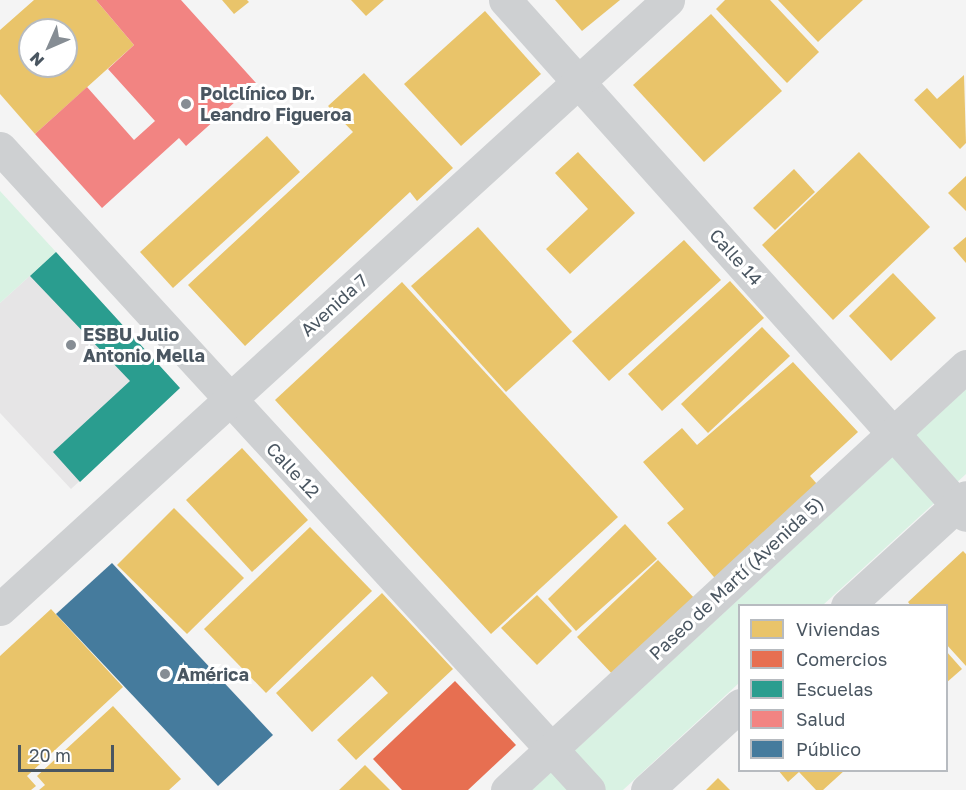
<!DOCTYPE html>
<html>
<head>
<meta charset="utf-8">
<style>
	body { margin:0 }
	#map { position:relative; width:966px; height:790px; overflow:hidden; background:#f4f4f4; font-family:"Golos Text",sans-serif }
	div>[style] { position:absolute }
	.education>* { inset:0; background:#e6e5e6 }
	.green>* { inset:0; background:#d9f2e3 }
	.homes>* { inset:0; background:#e9c46a }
	.shops>* { inset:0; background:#e76f51 }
	.schools>* { inset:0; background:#2a9d8f }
	.health>* { inset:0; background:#f28482 }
	.public>* { inset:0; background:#457b9d }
	.minor>* { height:33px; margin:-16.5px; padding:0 16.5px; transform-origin:16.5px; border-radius:16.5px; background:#ced0d2 }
	.dots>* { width:16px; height:16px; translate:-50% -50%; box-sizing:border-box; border:3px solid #fff; border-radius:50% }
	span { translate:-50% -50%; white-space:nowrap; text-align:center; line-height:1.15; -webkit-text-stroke:6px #fff; paint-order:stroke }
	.poi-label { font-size:18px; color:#4a5661; font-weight:700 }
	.left { translate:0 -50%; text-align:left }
	.street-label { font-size:18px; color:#4a5661 }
	.legend { position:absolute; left:738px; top:604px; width:210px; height:168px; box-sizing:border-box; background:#fff; border:2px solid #b7bbc0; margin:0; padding:8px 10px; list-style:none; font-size:18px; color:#4a5661 }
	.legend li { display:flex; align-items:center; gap:12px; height:30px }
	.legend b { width:30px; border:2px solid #b7bbc0 }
	.north { position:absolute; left:18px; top:18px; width:60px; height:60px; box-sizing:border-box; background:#fff; border:2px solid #b7bbc0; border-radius:50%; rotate:225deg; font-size:16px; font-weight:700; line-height:24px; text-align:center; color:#4a5661 }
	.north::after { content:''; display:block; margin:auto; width:21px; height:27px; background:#868d94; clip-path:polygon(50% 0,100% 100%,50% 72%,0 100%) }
	.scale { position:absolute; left:18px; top:745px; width:96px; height:27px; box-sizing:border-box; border:3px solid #4a5661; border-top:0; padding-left:8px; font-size:18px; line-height:21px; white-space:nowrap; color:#4a5661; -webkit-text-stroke:4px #fff; paint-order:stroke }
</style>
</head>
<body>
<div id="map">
	<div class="education">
		<i style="clip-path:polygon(56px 252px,180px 388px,71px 489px,0 413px,0 303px)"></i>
	</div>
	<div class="green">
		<i style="clip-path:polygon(0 191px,56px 252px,0 303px)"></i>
		<i style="clip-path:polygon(966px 389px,966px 474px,823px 605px,740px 606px,739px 683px,623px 790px,532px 790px)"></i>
	</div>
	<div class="homes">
		<i style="clip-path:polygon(evenodd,34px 0,96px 0,134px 45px,35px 134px,0 94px,0 30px,34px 0,30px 30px,66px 30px,66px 66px,30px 66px,30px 30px)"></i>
		<i style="clip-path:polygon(222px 0,247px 0,249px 2px,234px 14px)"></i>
		<i style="clip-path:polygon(351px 0,384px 0,366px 16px)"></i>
		<i style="clip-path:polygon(555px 0,620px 0,582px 31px)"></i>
		<i style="clip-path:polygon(725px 0,770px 0,819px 52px,787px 83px,716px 9px)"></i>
		<i style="clip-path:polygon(778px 0,863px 0,818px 42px)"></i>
		<i style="clip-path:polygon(485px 11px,541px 74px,461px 146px,404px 84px)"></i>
		<i style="clip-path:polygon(711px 14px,782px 91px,704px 162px,633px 85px)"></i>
		<i style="clip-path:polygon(364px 73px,453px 168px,417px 201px,410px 192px,245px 346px,188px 285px,353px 132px,328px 106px)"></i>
		<i style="clip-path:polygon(964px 75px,966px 143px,960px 149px,914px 100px,927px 88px,937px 99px)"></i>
		<i style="clip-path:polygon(267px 136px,300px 172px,173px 288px,140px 252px)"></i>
		<i style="clip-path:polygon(578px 152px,635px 213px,570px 274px,546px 249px,588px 209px,555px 173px)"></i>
		<i style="clip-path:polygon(859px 152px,930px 227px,833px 320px,762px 245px)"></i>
		<i style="clip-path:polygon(794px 169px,815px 192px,775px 230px,753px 208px)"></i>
		<i style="clip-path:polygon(966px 176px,966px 211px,948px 193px)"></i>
		<i style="clip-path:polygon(478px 227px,572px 332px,506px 392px,411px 286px)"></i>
		<i style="clip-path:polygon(966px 237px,966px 263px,953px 248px)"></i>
		<i style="clip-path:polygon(684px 240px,721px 280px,609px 381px,572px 341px)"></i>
		<i style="clip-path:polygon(893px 273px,936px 318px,891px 361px,849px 316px)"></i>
		<i style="clip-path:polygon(730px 281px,764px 318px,662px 411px,628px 374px)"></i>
		<i style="clip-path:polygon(402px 282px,618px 517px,491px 634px,275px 400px)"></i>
		<i style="clip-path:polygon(762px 327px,790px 356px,708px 433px,681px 404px)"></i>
		<i style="clip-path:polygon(793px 362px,858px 432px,810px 476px,824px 492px,720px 584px,667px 523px,684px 509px,643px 462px,682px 428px,697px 445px)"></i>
		<i style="clip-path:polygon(242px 448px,308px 520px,252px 572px,186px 500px)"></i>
		<i style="clip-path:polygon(174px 508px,244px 578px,187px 634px,117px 565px)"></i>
		<i style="clip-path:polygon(625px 524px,657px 559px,576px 631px,548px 599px)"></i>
		<i style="clip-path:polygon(310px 527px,372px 591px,266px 693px,204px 629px)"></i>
		<i style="clip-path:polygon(963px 551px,966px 554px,966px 666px,946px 644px,946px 606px,911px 606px,908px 602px)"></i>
		<i style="clip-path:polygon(658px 560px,698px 602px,617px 679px,577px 637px)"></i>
		<i style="clip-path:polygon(382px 593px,453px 669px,356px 760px,337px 740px,388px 693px,372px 676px,312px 732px,276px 693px)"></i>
		<i style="clip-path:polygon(537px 595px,572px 631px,537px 665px,501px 628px)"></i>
		<i style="clip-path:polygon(51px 609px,123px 687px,27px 776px,36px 786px,31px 790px,0 790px,0 656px)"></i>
		<i style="clip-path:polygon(946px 651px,962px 669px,946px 683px)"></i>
		<i style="clip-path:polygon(113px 706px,181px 779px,169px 790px,39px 790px,45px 785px,37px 776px)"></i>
		<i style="clip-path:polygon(365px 765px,390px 790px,339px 790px)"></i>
		<i style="clip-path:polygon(778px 770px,845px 770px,823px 790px,816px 790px,799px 772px,788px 782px)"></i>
		<i style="clip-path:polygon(718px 778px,730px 790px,706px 790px)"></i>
	</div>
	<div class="shops">
		<i style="clip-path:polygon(455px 681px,516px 745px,468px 790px,402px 790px,373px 759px)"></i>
	</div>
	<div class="schools">
		<i style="clip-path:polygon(56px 252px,180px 388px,80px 482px,53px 452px,130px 381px,30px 276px)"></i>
	</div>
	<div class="health">
		<i style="clip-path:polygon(96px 0,181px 0,256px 83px,186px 146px,179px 138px,102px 208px,35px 134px,87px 87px,134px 140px,155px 121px,108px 69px,134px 45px)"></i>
	</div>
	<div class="public">
		<i style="clip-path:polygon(112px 563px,273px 735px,218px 786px,56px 614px)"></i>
	</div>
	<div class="minor">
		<i style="left:505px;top:0;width:691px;rotate:48.17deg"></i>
		<i style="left:0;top:148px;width:871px;rotate:47.47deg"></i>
		<i style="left:847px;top:606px;width:161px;rotate:-42.5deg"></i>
		<i style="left:0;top:609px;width:904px;rotate:-42.35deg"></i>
		<i style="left:507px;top:790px;width:625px;rotate:-42.73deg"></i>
		<i style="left:647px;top:790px;width:126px;rotate:-42.4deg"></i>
	</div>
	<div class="dots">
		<i style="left:186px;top:104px;background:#868d94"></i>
		<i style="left:71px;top:345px;background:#868d94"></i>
		<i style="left:165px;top:674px;background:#868d94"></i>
	</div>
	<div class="poi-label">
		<span class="left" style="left:200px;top:104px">Polclínico Dr.<br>Leandro Figueroa</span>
		<span class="left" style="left:83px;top:345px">ESBU Julio<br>Antonio Mella</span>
		<span class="left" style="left:177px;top:674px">América</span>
	</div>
	<div class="street-label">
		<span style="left:736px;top:257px;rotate:48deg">Calle 14</span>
		<span style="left:334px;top:305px;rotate:-42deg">Avenida 7</span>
		<span style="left:293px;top:470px;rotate:47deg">Calle 12</span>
		<span style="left:736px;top:578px;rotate:-43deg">Paseo de Martí (Avenida 5)</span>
	</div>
	<ul class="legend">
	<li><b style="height:16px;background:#e9c46a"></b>Viviendas</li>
	<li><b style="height:16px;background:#e76f51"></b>Comercios</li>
	<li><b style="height:16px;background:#2a9d8f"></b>Escuelas</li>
	<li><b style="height:16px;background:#f28482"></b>Salud</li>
	<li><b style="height:16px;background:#457b9d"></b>Público</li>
	</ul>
	<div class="north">N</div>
	<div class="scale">20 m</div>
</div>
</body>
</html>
